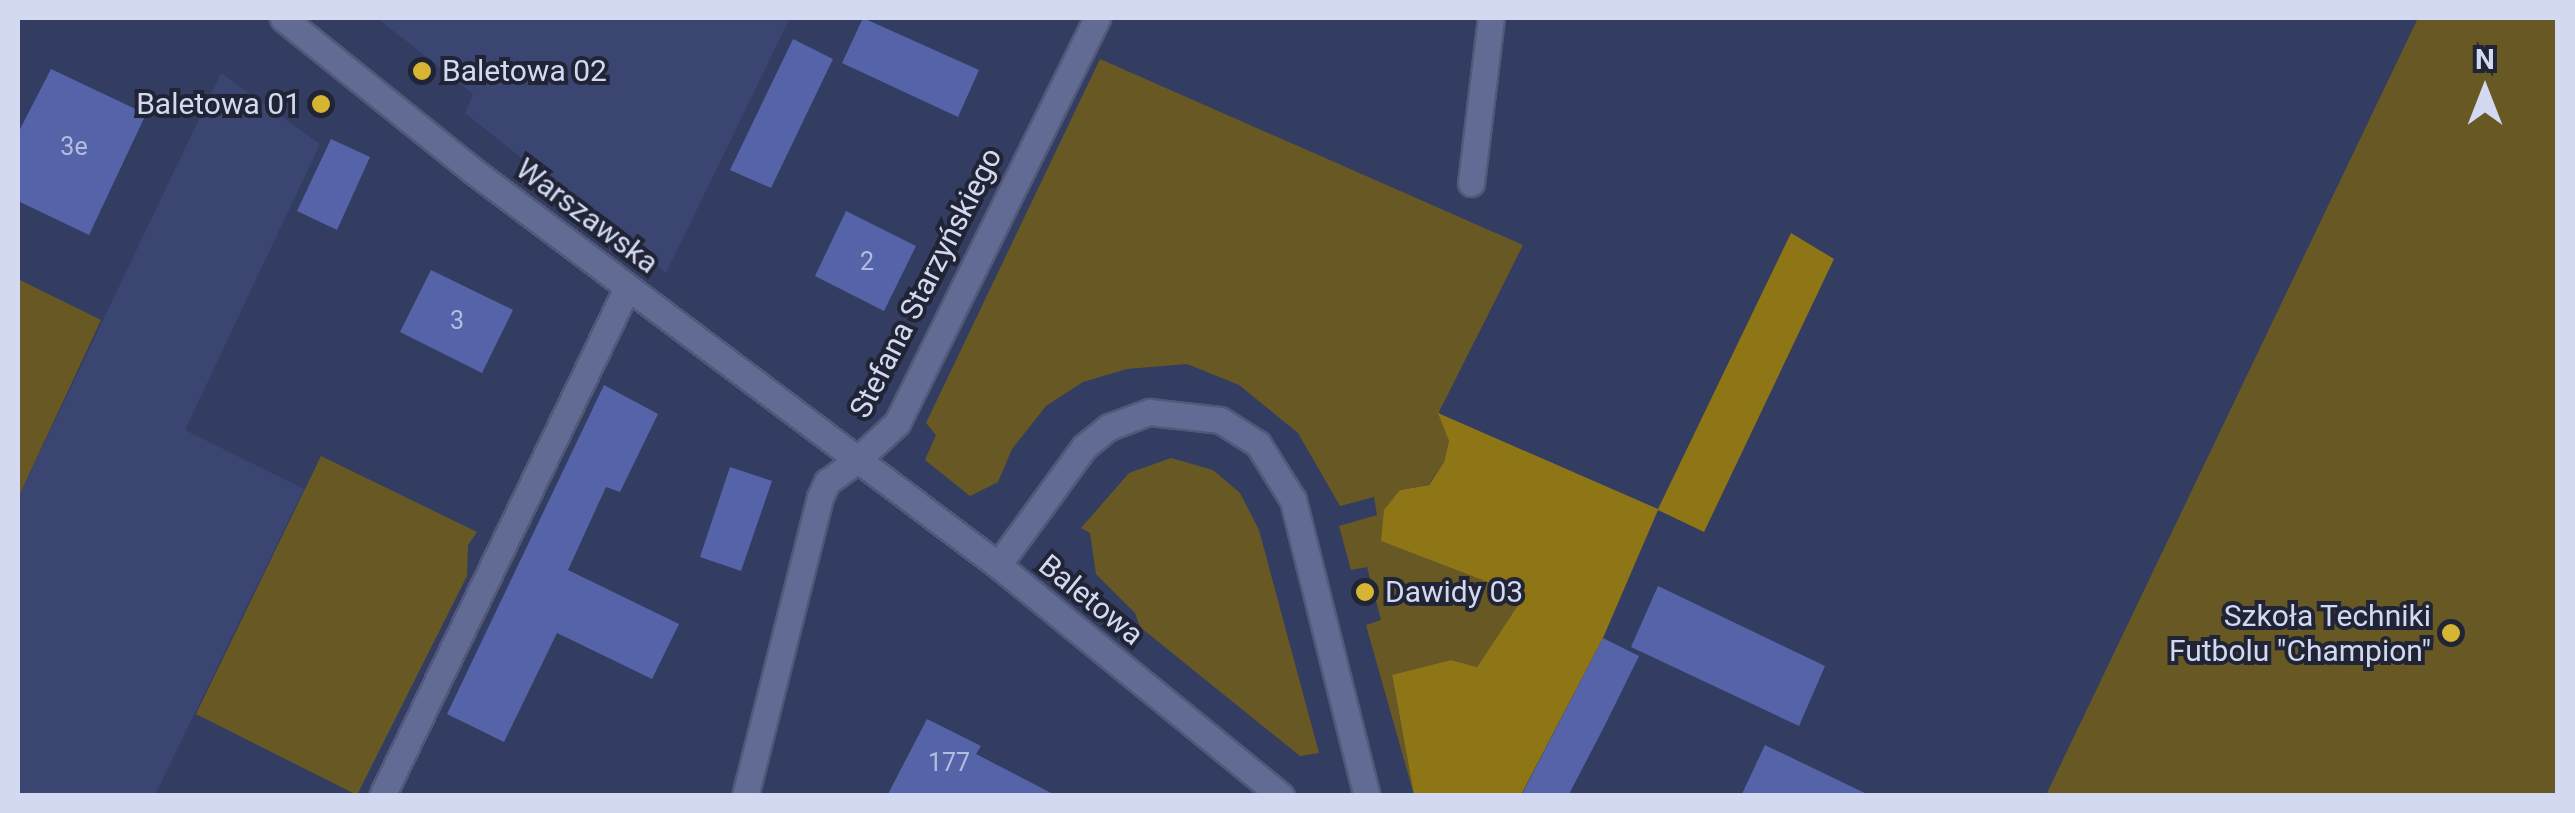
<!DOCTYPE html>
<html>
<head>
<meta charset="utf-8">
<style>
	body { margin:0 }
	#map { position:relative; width:2575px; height:813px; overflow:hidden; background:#333c61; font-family:Roboto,sans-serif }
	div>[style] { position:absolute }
	.built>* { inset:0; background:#3b4571 }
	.green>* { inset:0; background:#685924 }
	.forest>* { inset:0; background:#8e7515 }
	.building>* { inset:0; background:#5564a9 }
	.roads { filter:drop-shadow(2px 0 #525978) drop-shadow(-2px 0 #525978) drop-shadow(0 2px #525978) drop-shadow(0 -2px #525978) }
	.service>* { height:25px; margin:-12.5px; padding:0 12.5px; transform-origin:12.5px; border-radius:12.5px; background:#616b94 }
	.minor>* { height:25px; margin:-12.5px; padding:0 12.5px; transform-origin:12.5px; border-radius:12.5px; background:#616b94 }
	.tertiary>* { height:25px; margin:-12.5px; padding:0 12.5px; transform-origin:12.5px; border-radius:12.5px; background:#616b94 }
	.dots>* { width:28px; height:28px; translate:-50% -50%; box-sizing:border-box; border:5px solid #202435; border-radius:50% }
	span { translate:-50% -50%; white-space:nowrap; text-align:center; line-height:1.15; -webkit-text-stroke:8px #202435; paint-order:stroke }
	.number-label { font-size:25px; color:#b3bcde }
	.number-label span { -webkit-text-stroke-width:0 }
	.poi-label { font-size:30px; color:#d2d9f0 }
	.left { translate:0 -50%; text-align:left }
	.right { translate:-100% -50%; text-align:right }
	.street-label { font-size:30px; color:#d2d9f0 }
	.frame { position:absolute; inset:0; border:20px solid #d2d9f0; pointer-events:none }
	.north { position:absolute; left:2435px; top:40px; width:100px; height:100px; -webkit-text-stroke:8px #202435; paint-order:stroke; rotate:0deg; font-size:28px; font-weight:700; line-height:40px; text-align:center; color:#d2d9f0 }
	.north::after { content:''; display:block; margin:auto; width:35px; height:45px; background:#d2d9f0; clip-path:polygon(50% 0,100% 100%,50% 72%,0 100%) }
</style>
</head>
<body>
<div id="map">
	<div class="built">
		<i style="clip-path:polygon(377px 18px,790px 18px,666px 273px,465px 113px,473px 94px)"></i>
		<i style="clip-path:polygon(221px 73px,320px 144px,185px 430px,304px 489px,155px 795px,18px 796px,18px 498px)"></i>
	</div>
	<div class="green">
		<i style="clip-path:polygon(2418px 18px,2557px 18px,2557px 795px,2046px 795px)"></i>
		<i style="clip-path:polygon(1100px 59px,1523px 245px,1439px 412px,1449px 441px,1444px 462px,1428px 485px,1400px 490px,1382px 541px,1524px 596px,1477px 667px,1451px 660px,1392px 676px,1414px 795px,1366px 625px,1381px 620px,1367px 567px,1351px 570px,1339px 526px,1377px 515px,1374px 497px,1340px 506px,1298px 433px,1239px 385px,1187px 364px,1127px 369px,1083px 382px,1046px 406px,1012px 449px,998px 482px,970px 496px,925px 460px,936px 435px,926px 423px)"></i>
		<i style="clip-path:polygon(18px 279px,101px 320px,18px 498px)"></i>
		<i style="clip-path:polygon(321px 456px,477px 532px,468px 545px,467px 576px,357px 795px,196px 714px)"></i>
		<i style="clip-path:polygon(1171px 458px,1213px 470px,1240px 493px,1259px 530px,1319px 753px,1300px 756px,1140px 627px,1135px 613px,1096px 574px,1090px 533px,1081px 528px,1129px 473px)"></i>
	</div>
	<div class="forest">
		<i style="clip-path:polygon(1791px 233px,1834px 259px,1704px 532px,1658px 510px,1603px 638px,1521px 795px,1414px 795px,1392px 675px,1451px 660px,1477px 667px,1524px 596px,1381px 541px,1384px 510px,1400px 490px,1429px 485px,1444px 462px,1449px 441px,1438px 413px,1658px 509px)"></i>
	</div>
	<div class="building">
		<i style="clip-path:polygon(863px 18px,979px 70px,958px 117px,842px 63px)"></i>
		<i style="clip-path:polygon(793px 39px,833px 59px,771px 188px,730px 170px)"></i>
		<i style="clip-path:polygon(51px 69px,146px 114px,89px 235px,18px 201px,18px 133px)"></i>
		<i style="clip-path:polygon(331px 139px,370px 157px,337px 230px,297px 211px)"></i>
		<i style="clip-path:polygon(846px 211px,916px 246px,884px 311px,815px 276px)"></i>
		<i style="clip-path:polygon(431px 270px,513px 310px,482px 373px,400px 332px)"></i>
		<i style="clip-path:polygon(604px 385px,658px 414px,620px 492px,606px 487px,568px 570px,679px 624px,652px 679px,557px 633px,504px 742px,447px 714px)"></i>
		<i style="clip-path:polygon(730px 467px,772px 481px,741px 571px,700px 557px)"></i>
		<i style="clip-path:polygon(1658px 586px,1825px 666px,1799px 726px,1631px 647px)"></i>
		<i style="clip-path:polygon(1603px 638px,1639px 656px,1605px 725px,1568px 796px,1521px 796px)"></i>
		<i style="clip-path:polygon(927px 719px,981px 746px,976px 754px,1057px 796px,887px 796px)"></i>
		<i style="clip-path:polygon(1765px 745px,1871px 796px,1741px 796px)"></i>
	</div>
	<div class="roads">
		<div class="service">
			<i style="left:1471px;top:183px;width:166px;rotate:-83.1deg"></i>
			<i style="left:998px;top:565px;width:146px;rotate:-53.9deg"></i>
			<i style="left:1084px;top:447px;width:32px;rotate:-39deg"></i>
			<i style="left:1109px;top:427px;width:43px;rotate:-20.6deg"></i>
			<i style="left:1149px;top:412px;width:71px;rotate:6.4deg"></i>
			<i style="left:1220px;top:420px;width:45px;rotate:32.3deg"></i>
			<i style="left:1258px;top:444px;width:66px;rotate:58deg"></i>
			<i style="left:1293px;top:500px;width:305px;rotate:76deg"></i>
			<i style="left:382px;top:796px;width:564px;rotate:-64.25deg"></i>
		</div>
		<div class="minor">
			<i style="left:856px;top:461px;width:56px;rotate:-42.8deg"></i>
			<i style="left:897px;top:423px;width:452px;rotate:-63.7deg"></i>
		</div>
		<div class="tertiary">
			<i style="left:283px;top:18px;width:243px;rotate:38.8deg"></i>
			<i style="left:472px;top:170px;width:658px;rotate:36.9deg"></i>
			<i style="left:998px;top:565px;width:365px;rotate:39.2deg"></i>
			<i style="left:745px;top:796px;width:308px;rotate:-75.9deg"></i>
			<i style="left:820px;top:497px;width:17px;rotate:-65deg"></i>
			<i style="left:827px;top:482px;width:36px;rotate:-36deg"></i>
		</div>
	</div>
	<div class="dots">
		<i style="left:422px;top:71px;background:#d7b434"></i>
		<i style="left:321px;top:104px;background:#d7b434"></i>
		<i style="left:1365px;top:592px;background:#d7b434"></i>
		<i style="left:2451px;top:633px;background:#d7b434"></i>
	</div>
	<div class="number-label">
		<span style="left:74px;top:147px">3e</span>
		<span style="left:867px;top:262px">2</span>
		<span style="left:457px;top:321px">3</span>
		<span style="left:949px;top:763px">177</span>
	</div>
	<div class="poi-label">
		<span class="left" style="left:442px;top:71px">Baletowa 02</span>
		<span class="right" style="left:301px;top:104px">Baletowa 01</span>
		<span class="left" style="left:1385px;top:592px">Dawidy 03</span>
		<span class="right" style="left:2431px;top:633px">Szkoła Techniki<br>Futbolu "Champion"</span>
	</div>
	<div class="street-label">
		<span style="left:587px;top:216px;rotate:37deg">Warszawska</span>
		<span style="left:926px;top:283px;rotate:-63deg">Stefana Starzyńskiego</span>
		<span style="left:1091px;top:600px;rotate:39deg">Baletowa</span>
	</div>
	<div class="frame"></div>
	<div class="north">N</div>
</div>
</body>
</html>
